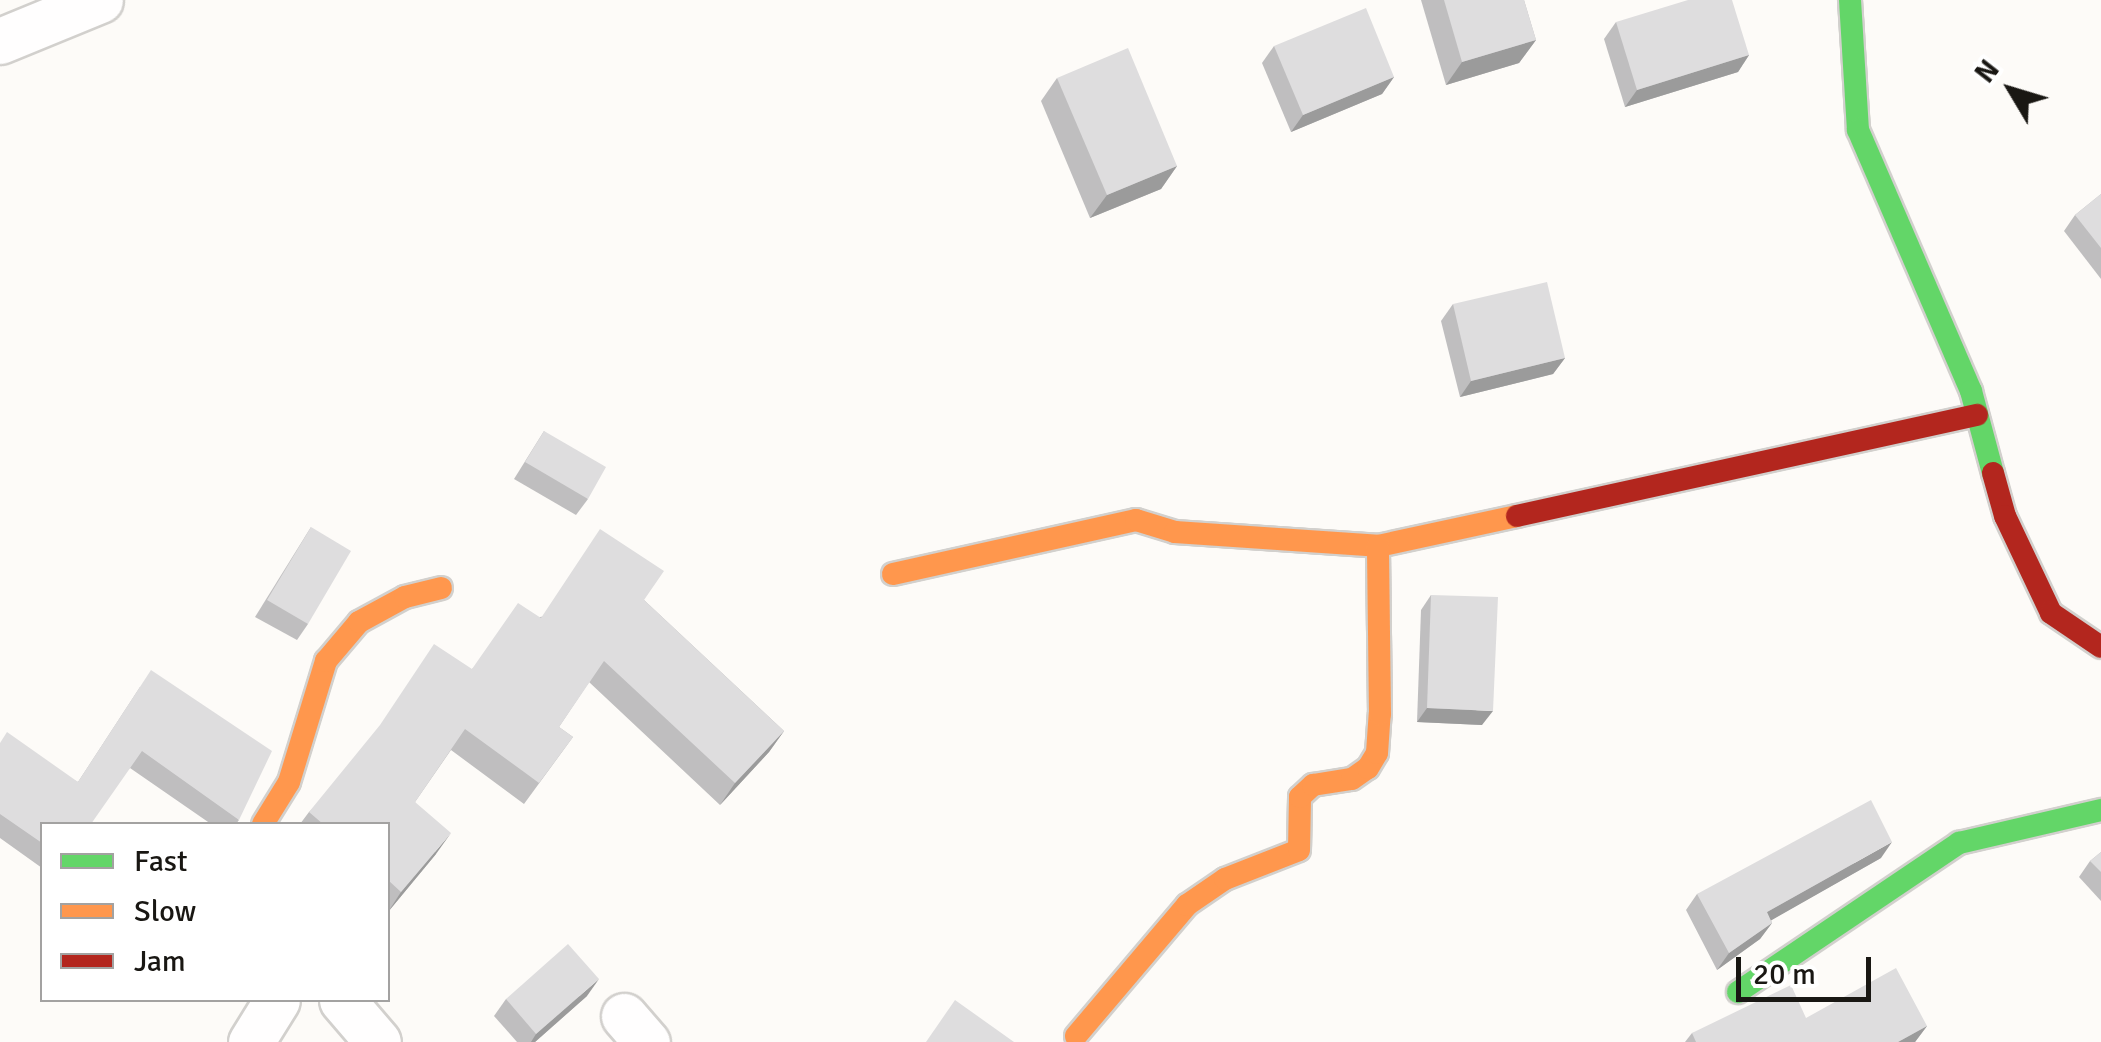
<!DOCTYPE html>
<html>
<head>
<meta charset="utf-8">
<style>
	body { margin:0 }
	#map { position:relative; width:2101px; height:1042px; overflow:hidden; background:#fdfbf8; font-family:Signika,sans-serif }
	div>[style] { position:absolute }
	.roads { filter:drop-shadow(2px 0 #d2d0cd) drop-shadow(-2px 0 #d2d0cd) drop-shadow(0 2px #d2d0cd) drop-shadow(0 -2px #d2d0cd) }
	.street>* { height:45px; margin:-22.5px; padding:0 22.5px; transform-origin:22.5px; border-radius:22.5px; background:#fffefe }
	.fast>* { height:22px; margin:-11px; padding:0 11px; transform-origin:11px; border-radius:11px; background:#63d668 }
	.slow>* { height:22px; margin:-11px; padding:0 11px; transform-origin:11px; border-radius:11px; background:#ff974d }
	.jam>* { height:22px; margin:-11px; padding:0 11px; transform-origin:11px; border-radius:11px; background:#b3261e }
	.wall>* { inset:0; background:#bfbebf }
	.shaded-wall>* { inset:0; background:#9b9b9b }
	.building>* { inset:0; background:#deddde }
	span { translate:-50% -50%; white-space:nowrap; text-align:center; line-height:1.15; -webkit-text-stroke:9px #fff; paint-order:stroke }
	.legend { position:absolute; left:40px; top:822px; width:350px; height:180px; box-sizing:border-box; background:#fff; border:2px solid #a3a2a1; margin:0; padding:12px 18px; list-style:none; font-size:30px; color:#191713 }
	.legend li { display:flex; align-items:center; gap:20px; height:50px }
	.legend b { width:50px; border:2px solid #a3a2a1 }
	.north { position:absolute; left:1961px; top:40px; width:100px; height:100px; -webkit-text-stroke:8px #fff; paint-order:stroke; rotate:308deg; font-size:28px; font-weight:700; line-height:40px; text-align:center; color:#191713 }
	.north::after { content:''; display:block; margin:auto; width:35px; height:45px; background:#191713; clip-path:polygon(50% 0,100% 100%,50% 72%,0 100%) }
	.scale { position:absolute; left:1736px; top:957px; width:135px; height:45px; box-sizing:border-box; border:5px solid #191713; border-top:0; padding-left:12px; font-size:30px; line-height:35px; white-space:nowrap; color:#191713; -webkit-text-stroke:8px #fff; paint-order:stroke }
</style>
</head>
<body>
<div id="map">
	<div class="roads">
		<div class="street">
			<i style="left:0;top:41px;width:108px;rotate:-22.3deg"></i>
			<i style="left:342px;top:1000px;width:55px;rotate:49.4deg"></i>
			<i style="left:624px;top:1016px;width:35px;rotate:49deg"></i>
			<i style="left:251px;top:1042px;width:49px;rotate:-58.2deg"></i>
		</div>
		<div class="fast">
			<i style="left:1850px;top:0;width:130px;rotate:86.5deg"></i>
			<i style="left:1858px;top:130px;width:284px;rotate:66.6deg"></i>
			<i style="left:1971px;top:391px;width:85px;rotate:75deg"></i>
			<i style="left:1738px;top:992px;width:267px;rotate:-34deg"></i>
			<i style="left:1959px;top:843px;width:146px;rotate:-13.1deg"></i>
		</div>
		<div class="slow">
			<i style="left:893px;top:574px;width:249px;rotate:-12.5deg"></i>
			<i style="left:1136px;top:520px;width:41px;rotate:17.1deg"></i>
			<i style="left:1175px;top:532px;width:203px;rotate:3.9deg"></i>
			<i style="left:1378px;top:546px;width:142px;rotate:-12.2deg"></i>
			<i style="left:263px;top:824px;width:49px;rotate:-58.2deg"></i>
			<i style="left:289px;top:782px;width:127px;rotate:-73deg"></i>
			<i style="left:326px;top:661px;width:51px;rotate:-49.8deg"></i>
			<i style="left:359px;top:622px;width:52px;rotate:-28.5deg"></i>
			<i style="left:405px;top:597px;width:37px;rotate:-14deg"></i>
			<i style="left:1076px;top:1036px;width:172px;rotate:-49.7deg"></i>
			<i style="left:1187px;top:905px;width:46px;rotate:-34.4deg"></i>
			<i style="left:1225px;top:879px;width:79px;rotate:-21.4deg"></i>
			<i style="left:1299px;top:850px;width:53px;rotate:-88.9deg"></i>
			<i style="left:1300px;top:797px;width:18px;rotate:-43deg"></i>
			<i style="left:1313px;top:785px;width:39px;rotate:-9deg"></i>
			<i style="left:1352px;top:779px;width:19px;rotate:-35deg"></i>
			<i style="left:1368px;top:768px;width:17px;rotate:-59deg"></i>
			<i style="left:1377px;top:753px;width:39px;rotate:-86deg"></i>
			<i style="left:1380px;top:714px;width:168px;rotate:-90.7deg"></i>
		</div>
		<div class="jam">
			<i style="left:1993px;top:473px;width:45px;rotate:74.4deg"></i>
			<i style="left:2005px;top:516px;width:107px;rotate:64.6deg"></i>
			<i style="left:2051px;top:613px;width:60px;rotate:34.2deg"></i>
			<i style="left:1517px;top:516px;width:471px;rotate:-12.4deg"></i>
		</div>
	</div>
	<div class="wall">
		<i style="clip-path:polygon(1421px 0,1524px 0,1536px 40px,1519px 63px,1446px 85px)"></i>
		<i style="clip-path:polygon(1616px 22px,1749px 55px,1738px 72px,1625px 107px,1604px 39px)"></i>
		<i style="clip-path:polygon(1274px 46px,1394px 77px,1382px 94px,1291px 132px,1262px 63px)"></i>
		<i style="clip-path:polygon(1057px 78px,1177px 166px,1161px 189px,1090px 218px,1041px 101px)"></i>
		<i style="clip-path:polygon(2101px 194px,2101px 279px,2064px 231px,2075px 215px)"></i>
		<i style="clip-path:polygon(1453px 304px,1565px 358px,1553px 374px,1460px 397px,1441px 321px)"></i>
		<i style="clip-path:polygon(544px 431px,588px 499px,576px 515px,514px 479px)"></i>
		<i style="clip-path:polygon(311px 527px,308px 624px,297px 640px,255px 617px)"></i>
		<i style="clip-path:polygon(1431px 595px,1482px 725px,1417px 722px,1421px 610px)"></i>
		<i style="clip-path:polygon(644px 600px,784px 731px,769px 752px,720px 805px,589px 682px,559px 727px,573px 737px,524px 804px,451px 750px,415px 802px,436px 854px,388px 912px,388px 824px,300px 824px,309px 812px,472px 669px,540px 617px)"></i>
		<i style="clip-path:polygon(140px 687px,239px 820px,236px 824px,211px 824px,130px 768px,42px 824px,42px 868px,0 838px,0 743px,78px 782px)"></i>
		<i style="clip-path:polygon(2101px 852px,2101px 901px,2079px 877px,2090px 861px)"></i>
		<i style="clip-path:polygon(1881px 858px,1771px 920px,1772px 923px,1760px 939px,1717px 970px,1686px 910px,1697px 894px)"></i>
		<i style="clip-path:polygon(587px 996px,535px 1042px,517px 1042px,494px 1016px,506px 999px)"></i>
		<i style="clip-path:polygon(1806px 1018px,1927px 1026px,1915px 1042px,1685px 1042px,1692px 1033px)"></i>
	</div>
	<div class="shaded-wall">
		<i style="clip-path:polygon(1536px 40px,1519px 63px,1446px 85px,1462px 62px)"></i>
		<i style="clip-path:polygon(1749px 55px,1738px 72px,1625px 107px,1637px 90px)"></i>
		<i style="clip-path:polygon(1394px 77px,1382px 94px,1291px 132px,1303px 115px)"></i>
		<i style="clip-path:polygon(1177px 166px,1161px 189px,1090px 218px,1107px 195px)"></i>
		<i style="clip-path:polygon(1565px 358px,1553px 374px,1460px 397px,1471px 381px)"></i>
		<i style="clip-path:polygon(1427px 708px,1493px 711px,1482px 725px,1417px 722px)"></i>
		<i style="clip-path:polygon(784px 731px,769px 752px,720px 805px,735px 783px)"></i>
		<i style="clip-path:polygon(451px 833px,436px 854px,388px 912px,401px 892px)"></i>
		<i style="clip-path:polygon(1892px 842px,1881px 858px,1756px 929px,1767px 912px)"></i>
		<i style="clip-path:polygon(1772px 923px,1760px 939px,1717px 970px,1729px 953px)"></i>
		<i style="clip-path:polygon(599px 979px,587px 996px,535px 1042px,531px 1042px,536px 1034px)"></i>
		<i style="clip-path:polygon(1927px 1026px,1915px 1042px,1898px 1042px)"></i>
	</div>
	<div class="building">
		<i style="clip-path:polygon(1444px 0,1524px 0,1536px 40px,1462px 62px)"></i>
		<i style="clip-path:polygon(1688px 0,1732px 0,1749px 55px,1637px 90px,1616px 22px)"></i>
		<i style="clip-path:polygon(1366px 8px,1394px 77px,1303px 115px,1274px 46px)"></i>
		<i style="clip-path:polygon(1128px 48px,1177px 166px,1107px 195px,1057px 78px)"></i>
		<i style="clip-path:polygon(2101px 194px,2101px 248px,2075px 215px)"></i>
		<i style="clip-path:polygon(1547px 282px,1565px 358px,1471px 381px,1453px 304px)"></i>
		<i style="clip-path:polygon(544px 431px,606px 467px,588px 499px,525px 462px)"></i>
		<i style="clip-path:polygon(311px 527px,351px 551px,308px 624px,267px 600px)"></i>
		<i style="clip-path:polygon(600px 529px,664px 571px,644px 600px,784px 731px,735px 783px,604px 661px,559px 727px,573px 737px,539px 783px,465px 729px,415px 802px,451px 833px,401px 892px,388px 880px,388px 824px,323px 824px,309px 812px,380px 725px,434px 644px,472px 669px,518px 603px,541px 618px)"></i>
		<i style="clip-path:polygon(1431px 595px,1498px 597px,1493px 711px,1427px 708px)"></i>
		<i style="clip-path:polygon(151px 670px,272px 751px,239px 820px,142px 751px,91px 824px,42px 824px,42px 843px,0 814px,0 743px,7px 732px,78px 782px)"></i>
		<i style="clip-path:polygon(1871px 800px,1892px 842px,1767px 912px,1772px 923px,1729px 953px,1697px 894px)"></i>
		<i style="clip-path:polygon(2101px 852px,2101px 872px,2090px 861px)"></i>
		<i style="clip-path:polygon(568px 944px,599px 979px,536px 1034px,506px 999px)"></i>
		<i style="clip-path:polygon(1896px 968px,1927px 1026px,1898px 1042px,1696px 1042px,1692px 1033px,1791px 985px,1806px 1018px)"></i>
		<i style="clip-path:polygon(955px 1000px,1014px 1042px,926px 1042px)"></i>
	</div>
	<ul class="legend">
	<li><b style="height:12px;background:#63d668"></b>Fast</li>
	<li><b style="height:12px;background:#ff974d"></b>Slow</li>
	<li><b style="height:12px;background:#b3261e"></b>Jam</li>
	</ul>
	<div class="north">N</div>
	<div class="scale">20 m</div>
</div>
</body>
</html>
